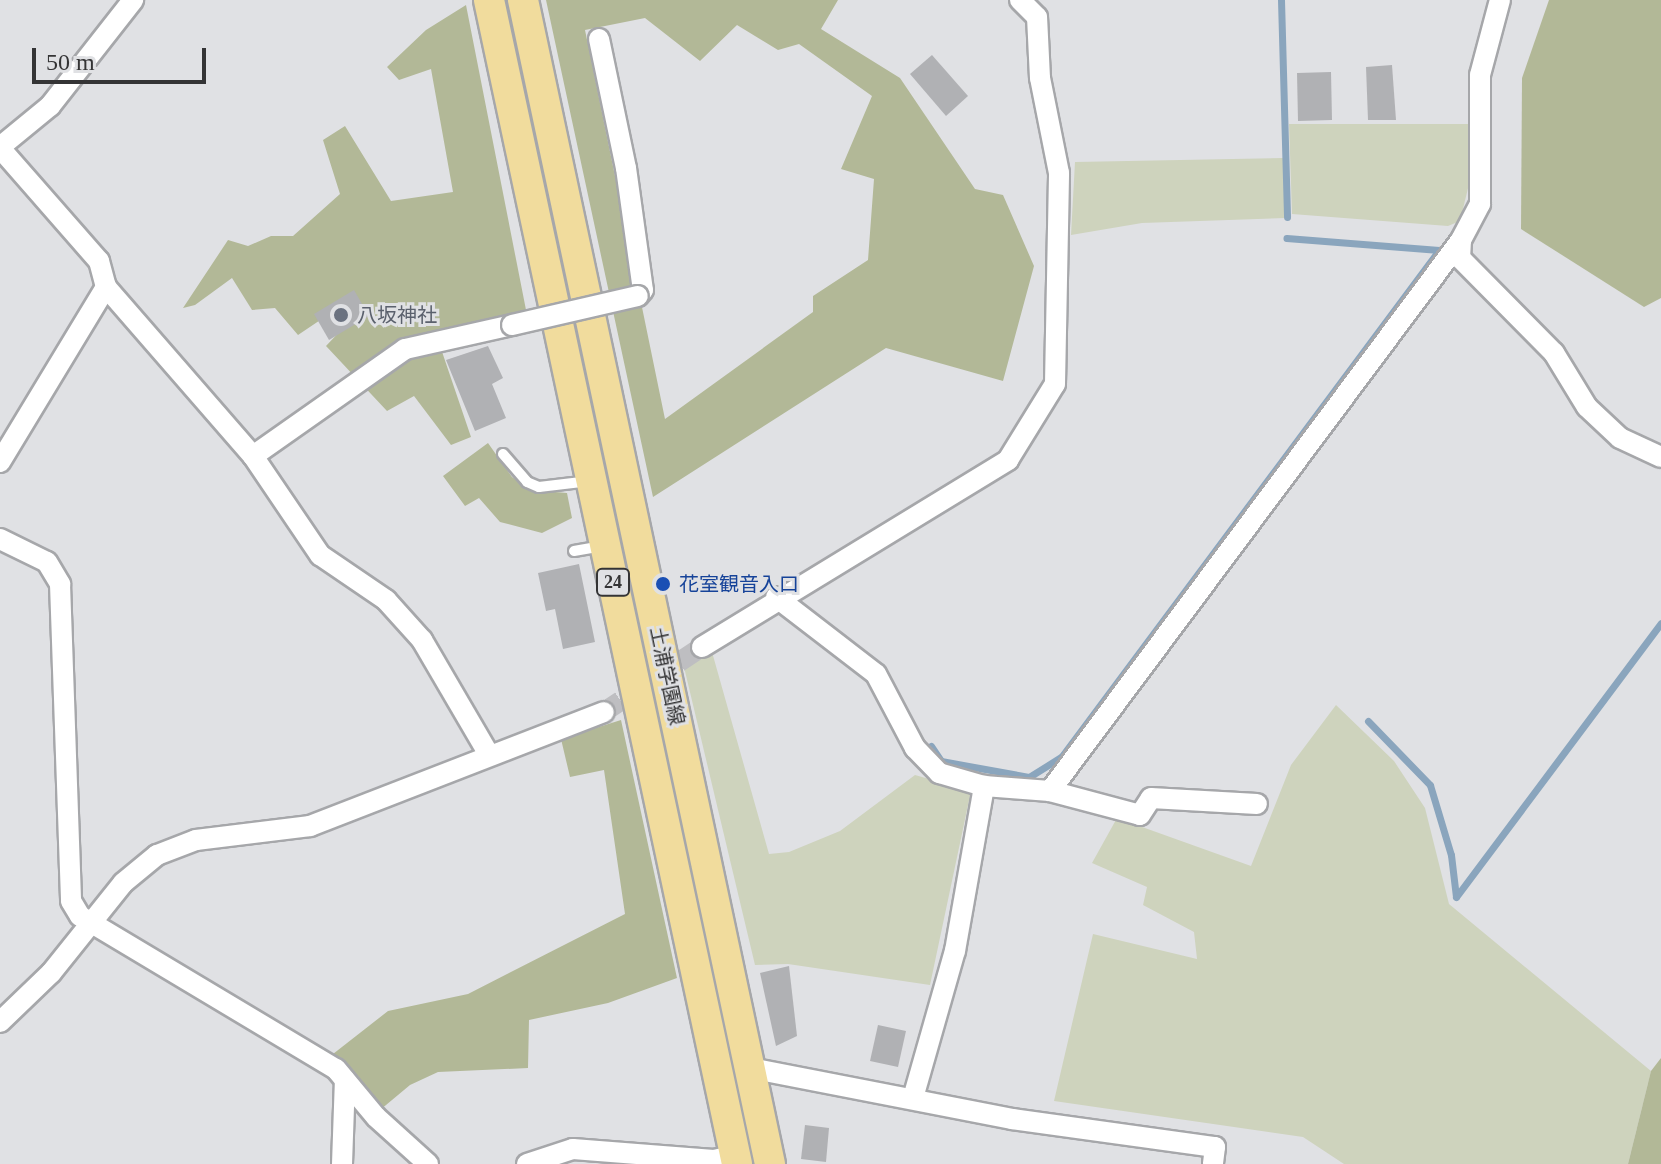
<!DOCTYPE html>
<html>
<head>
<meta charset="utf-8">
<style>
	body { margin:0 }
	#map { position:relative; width:1661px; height:1164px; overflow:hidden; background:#e0e1e4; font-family:"Times New Roman","Noto Sans JP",serif }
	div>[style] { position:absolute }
	.green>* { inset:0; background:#ced3bd }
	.forest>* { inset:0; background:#b2b897 }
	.stream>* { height:7px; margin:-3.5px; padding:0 3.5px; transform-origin:3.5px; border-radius:3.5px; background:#8aa5bd }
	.building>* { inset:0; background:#b0b1b4 }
	.minor-tunnel>* { height:20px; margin-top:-10px; transform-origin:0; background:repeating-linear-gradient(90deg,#bebec1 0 20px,transparent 0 30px) }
	.roads { filter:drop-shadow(2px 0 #a6a7aa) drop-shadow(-2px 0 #a6a7aa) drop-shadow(0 2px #a6a7aa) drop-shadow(0 -2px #a6a7aa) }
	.service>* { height:10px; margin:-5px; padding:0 5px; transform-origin:5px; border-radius:5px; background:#fff }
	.minor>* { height:20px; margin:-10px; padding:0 10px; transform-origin:10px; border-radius:10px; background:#fff }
	.primary>* { height:30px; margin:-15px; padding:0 15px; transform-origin:15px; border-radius:15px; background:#f1dc9d }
	.bridges { filter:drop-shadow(2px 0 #a6a7aa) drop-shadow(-2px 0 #a6a7aa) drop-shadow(0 2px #a6a7aa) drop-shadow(0 -2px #a6a7aa) }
	.minor-bridge>* { height:20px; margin:-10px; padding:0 10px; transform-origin:10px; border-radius:10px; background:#fff }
	.dots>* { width:22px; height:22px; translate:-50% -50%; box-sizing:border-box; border:4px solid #e0e1e4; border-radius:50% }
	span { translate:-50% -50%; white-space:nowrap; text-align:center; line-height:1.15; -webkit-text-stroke:6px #e0e1e4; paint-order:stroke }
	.shield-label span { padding:2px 6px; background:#e0e1e4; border:2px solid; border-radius:6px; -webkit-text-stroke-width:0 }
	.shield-label { font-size:18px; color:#343435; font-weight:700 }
	.worship-label { font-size:20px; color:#5b616d }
	.left { translate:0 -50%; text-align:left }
	.transit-label { font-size:20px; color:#164399 }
	.street-label { font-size:20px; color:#343435 }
	.scale { position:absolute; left:32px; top:48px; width:174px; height:36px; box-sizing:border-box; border:4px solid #343435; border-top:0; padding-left:10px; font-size:24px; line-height:28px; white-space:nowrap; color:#343435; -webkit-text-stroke:6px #e0e1e4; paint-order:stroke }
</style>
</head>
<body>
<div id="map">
	<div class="green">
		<i style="clip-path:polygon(1289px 124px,1469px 124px,1472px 172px,1460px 221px,1448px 226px,1292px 214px)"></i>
		<i style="clip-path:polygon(1283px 158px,1285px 218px,1142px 223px,1071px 235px,1075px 162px)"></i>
		<i style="clip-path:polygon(712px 652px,769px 854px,789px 852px,840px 831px,915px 775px,971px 791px,930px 985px,788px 964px,755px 965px,684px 667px)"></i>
		<i style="clip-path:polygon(1336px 705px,1394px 761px,1425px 808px,1449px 904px,1651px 1071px,1628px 1164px,1344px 1164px,1303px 1137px,1054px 1101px,1093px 934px,1197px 959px,1194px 932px,1143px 905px,1147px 887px,1092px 863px,1117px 818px,1251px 866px,1291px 765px)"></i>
	</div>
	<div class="forest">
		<i style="clip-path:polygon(evenodd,546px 0,838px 0,821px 29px,900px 78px,975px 189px,1003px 195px,1034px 266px,1003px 381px,886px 348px,653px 497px,546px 0,645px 18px,700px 61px,737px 25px,778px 50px,799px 44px,872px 96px,841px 169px,874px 179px,868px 260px,813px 296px,813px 312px,665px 419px,585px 30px,645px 18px)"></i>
		<i style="clip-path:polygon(1549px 0,1661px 0,1661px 298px,1644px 307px,1521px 229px,1522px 78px)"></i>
		<i style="clip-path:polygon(466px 5px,527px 315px,437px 337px,471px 437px,451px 445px,414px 396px,387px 411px,326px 346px,360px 310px,353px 298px,298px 335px,275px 308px,252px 310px,232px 278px,195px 305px,183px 308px,228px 240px,248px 246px,271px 236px,293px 236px,340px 194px,323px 140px,345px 126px,391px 201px,453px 192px,431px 69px,399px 80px,387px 67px,426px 30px)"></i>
		<i style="clip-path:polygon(488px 443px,512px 477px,532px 490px,567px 493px,572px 518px,542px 533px,500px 522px,479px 498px,465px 506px,443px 476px)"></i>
		<i style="clip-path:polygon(621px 720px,677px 978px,608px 1003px,529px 1020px,528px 1068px,438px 1072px,410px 1085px,380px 1110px,366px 1099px,359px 1077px,333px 1054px,388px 1011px,468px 994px,625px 914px,604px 770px,570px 777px,561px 739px)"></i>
		<i style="clip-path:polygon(1661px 1058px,1661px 1164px,1628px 1164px,1651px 1071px)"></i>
	</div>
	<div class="stream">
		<i style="left:1281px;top:0;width:217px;rotate:88.4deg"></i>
		<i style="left:1368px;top:721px;width:89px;rotate:45.9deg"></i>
		<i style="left:1430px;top:785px;width:73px;rotate:73.3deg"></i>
		<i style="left:1451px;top:855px;width:42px;rotate:83.2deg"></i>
		<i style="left:1456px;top:897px;width:342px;rotate:-53.2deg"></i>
		<i style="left:931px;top:746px;width:18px;rotate:56deg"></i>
		<i style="left:941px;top:761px;width:89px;rotate:10.3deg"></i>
		<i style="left:1029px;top:777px;width:39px;rotate:-32deg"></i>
		<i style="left:1062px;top:756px;width:631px;rotate:-53.31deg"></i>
		<i style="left:1439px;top:250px;width:153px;rotate:-175.5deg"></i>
	</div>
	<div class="building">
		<i style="clip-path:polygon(932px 55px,968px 96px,946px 116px,910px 74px)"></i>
		<i style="clip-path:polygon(1392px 65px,1396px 120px,1368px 120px,1366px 67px)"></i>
		<i style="clip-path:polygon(1331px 72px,1332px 120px,1298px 121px,1297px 73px)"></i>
		<i style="clip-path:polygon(354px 290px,369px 316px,329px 340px,314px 314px)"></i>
		<i style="clip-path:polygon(488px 346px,503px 378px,492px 384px,506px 418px,475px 431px,446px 360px)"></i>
		<i style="clip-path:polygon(579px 564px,595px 642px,563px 649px,555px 609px,546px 611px,538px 573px)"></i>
		<i style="clip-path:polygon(789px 966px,797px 1036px,776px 1046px,760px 973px)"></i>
		<i style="clip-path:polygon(878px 1025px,906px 1031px,898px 1067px,870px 1061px)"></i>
		<i style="clip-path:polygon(805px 1125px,829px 1128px,826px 1162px,801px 1159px)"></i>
	</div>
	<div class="minor-tunnel">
		<i style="left:604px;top:712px;width:118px;rotate:-33.6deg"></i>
	</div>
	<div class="roads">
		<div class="service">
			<i style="left:503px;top:454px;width:37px;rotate:49deg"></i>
			<i style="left:527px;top:482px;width:13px;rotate:23deg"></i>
			<i style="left:539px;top:487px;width:51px;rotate:-6.7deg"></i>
			<i style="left:574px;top:551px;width:29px;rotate:-10deg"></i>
		</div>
		<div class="minor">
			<i style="left:599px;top:39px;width:132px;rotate:78.2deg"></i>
			<i style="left:626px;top:168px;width:123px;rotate:82.1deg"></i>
			<i style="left:643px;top:290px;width:8px;rotate:130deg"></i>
			<i style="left:0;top:147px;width:65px;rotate:-39.4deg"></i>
			<i style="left:50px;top:106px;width:135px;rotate:-51.9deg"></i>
			<i style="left:0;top:148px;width:150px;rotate:48.8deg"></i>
			<i style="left:99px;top:261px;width:27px;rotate:75deg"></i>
			<i style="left:106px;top:287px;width:224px;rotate:49deg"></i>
			<i style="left:253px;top:456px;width:120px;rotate:55.9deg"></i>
			<i style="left:320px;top:555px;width:80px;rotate:34.3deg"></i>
			<i style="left:386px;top:600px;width:54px;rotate:48deg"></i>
			<i style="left:422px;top:640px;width:131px;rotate:59.7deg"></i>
			<i style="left:1461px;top:240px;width:18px;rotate:93deg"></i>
			<i style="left:1460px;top:258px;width:134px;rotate:45.3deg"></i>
			<i style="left:1554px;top:353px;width:63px;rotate:58.6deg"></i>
			<i style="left:1587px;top:407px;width:45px;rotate:43.2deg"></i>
			<i style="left:1620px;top:438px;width:45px;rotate:24.9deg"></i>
			<i style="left:253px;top:456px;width:186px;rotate:-35.1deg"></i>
			<i style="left:405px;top:349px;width:110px;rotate:-12.6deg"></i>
			<i style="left:0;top:462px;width:205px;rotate:-58.8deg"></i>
			<i style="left:0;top:539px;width:52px;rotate:26.1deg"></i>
			<i style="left:47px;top:562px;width:26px;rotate:59deg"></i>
			<i style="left:60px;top:584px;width:317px;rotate:88deg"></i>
			<i style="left:71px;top:901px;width:17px;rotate:59deg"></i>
			<i style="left:80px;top:916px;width:298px;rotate:30.9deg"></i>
			<i style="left:336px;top:1069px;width:62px;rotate:50.2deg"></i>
			<i style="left:376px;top:1117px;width:70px;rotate:42.1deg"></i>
			<i style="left:776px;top:597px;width:126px;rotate:37.6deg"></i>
			<i style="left:876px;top:674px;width:84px;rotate:62.2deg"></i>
			<i style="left:915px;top:748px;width:35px;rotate:46deg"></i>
			<i style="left:939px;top:773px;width:47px;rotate:16.1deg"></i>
			<i style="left:984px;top:786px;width:66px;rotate:4.3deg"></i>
			<i style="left:1050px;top:791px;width:93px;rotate:14.9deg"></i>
			<i style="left:1140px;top:815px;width:20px;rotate:-57deg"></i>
			<i style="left:1151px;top:798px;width:106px;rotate:3.2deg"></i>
			<i style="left:702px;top:647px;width:359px;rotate:-31.4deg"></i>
			<i style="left:1008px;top:460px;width:89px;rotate:-58.3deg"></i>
			<i style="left:1055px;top:384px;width:211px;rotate:-88.9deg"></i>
			<i style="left:1059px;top:173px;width:97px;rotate:-101.3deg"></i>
			<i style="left:1040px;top:78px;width:61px;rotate:-92.8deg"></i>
			<i style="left:1037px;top:17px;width:24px;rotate:-135deg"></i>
			<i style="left:1050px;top:791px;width:687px;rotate:-53.28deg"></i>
			<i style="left:1461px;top:240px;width:41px;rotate:-62.2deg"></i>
			<i style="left:1480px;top:204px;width:129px;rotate:-90deg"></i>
			<i style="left:1480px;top:75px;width:78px;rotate:-75.1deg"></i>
			<i style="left:0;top:1022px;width:71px;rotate:-43.9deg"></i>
			<i style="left:51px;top:973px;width:115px;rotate:-51.3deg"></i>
			<i style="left:123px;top:883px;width:44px;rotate:-39.5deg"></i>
			<i style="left:157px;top:855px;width:42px;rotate:-21deg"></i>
			<i style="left:196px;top:840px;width:115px;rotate:-7deg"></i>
			<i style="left:310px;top:826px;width:315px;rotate:-21.2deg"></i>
			<i style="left:750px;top:1068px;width:267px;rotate:11deg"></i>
			<i style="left:1012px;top:1119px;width:205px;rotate:7.9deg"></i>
			<i style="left:1215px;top:1147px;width:17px;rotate:97deg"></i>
			<i style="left:913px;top:1098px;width:153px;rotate:-74.1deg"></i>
			<i style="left:955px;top:951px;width:168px;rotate:-80deg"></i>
			<i style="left:342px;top:1164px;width:84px;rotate:-88deg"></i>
			<i style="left:527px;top:1164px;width:48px;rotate:-18.1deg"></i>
			<i style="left:573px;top:1149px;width:141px;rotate:4.5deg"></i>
			<i style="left:714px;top:1160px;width:22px;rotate:-13deg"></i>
		</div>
		<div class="primary">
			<i style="left:489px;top:0;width:1190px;rotate:77.97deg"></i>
			<i style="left:523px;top:0;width:1190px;rotate:78.02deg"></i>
		</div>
	</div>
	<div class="bridges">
		<div class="minor-bridge">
			<i style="left:512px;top:325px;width:129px;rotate:-13deg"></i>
		</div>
	</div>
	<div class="dots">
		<i style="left:341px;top:315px;background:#6b7280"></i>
		<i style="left:663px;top:584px;background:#1a4fb4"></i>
	</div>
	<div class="shield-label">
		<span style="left:613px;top:582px">24</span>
	</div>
	<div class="worship-label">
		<span class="left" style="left:357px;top:315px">八坂神社</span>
	</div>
	<div class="transit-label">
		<span class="left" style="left:679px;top:584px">花室観音入口</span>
	</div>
	<div class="street-label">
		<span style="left:667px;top:676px;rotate:78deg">土浦学園線</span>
	</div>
	<div class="scale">50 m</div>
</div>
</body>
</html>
